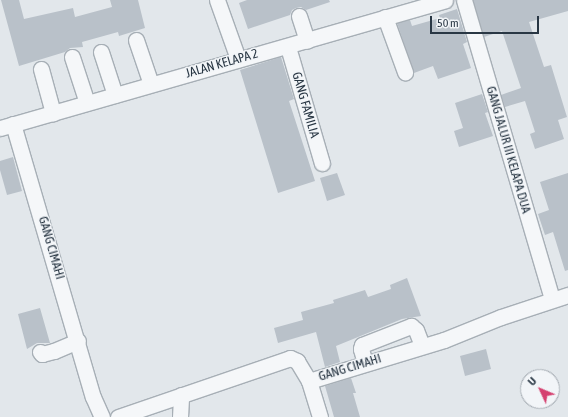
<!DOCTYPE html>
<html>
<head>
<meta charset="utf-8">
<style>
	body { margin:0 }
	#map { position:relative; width:568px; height:417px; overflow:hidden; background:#e2e7eb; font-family:"Asap Condensed",sans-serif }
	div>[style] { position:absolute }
	.building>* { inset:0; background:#b9c1c9 }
	.roads { filter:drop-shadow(1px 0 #a7afb6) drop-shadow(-1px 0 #a7afb6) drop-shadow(0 1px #a7afb6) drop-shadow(0 -1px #a7afb6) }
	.minor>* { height:15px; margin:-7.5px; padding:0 7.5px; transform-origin:7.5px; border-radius:7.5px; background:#f5f7f9 }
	span { translate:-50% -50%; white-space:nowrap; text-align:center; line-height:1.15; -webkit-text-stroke:3px #f2f5f8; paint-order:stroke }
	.street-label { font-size:13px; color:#293744 }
	.north { position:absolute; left:520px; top:369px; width:40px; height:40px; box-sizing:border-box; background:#f2f5f8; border:1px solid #a2a9b0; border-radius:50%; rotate:314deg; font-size:11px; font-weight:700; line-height:16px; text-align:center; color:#293744 }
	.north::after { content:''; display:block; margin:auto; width:14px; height:18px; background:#d54170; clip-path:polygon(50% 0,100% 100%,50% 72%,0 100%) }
	.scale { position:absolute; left:430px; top:16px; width:109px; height:18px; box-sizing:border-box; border:2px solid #293744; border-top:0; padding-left:5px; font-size:12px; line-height:14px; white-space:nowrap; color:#293744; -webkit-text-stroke:3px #f2f5f8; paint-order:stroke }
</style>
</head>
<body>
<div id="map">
	<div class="building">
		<i style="clip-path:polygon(1px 0,19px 0,24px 19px,73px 8px,75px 17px,112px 7px,110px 0,138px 0,145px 28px,119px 36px,118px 32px,82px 42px,83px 47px,70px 48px,65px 52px,19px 66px)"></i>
		<i style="clip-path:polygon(247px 0,329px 0,330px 2px,306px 10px,301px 7px,296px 8px,292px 10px,290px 15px,248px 29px,239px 3px)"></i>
		<i style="clip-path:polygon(473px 0,568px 0,568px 11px,529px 22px,544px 67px,551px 65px,567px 117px,558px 120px,564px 139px,535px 149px,530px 134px,535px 132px,525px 101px,505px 107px,501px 95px,521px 88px,502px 31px,484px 37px)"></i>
		<i style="clip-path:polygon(457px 9px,467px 42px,463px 44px,471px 68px,438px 79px,433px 66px,414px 73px,397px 23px,410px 20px,412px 26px,440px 18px,439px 15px)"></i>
		<i style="clip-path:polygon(281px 57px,294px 99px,289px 101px,315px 181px,278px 193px,240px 70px)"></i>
		<i style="clip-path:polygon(482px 94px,488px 112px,485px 113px,493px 136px,459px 147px,454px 131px,463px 128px,455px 103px)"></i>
		<i style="clip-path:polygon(13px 157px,22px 191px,7px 195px,0 170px,0 161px)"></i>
		<i style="clip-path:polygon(337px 173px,345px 195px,327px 201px,320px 178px)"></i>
		<i style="clip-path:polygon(568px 173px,568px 270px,565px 271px,553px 232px,545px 235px,538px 214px,549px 210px,540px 182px)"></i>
		<i style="clip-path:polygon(407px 278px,421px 316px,402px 319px,336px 346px,340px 362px,325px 367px,316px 332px,278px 343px,274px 328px,303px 320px,301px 312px,334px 303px,333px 300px,365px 290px,368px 297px,391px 289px,390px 285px)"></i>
		<i style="clip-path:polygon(40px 308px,50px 343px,37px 343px,27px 349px,18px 314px)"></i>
		<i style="clip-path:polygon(486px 349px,491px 369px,465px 376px,460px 356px)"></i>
		<i style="clip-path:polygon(351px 378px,356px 393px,353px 393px,360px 417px,334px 417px,325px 386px)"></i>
	</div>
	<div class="roads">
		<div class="minor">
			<i style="left:217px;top:0;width:63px;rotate:70.4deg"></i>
			<i style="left:464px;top:0;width:312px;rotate:73.6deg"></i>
			<i style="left:299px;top:16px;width:26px;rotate:72deg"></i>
			<i style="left:385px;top:17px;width:59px;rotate:70deg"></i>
			<i style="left:136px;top:40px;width:46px;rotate:71.2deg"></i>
			<i style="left:288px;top:47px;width:121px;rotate:73.7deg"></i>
			<i style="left:101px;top:52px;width:45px;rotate:72deg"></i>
			<i style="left:72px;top:57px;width:48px;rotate:71.9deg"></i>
			<i style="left:41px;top:69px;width:46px;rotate:74.7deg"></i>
			<i style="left:13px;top:124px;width:284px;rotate:73.7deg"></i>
			<i style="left:93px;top:397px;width:22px;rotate:66deg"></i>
			<i style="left:0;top:128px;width:463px;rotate:-16deg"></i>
			<i style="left:40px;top:352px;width:3px;rotate:45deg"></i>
			<i style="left:42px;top:354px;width:12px;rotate:-14deg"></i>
			<i style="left:54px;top:351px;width:26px;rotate:-23deg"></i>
			<i style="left:365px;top:363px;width:15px;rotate:-106deg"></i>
			<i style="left:361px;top:349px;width:4px;rotate:-76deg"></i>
			<i style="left:362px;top:345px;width:53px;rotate:-21.2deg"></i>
			<i style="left:411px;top:326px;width:6px;rotate:39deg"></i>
			<i style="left:416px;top:330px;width:17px;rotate:69deg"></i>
			<i style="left:309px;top:381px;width:38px;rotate:73deg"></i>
			<i style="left:118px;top:417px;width:182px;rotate:-18.9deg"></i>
			<i style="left:290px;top:358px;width:8px;rotate:23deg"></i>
			<i style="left:297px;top:361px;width:23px;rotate:59deg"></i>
			<i style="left:309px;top:381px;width:141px;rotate:-16.9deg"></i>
			<i style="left:444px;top:340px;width:61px;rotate:-22deg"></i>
			<i style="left:501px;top:317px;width:71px;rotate:-18.2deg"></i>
			<i style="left:180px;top:417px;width:22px;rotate:-87deg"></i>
		</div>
	</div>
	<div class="street-label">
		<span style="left:222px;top:64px;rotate:-16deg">JALAN KELAPA 2</span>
		<span style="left:305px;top:105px;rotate:74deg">GANG FAMILIA</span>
		<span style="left:508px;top:150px;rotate:74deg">GANG JALUR III KELAPA DUA</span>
		<span style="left:51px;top:248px;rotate:74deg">GANG CIMAHI</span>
		<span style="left:350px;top:368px;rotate:-17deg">GANG CIMAHI</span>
	</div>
	<div class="north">U</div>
	<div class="scale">50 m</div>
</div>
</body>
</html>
